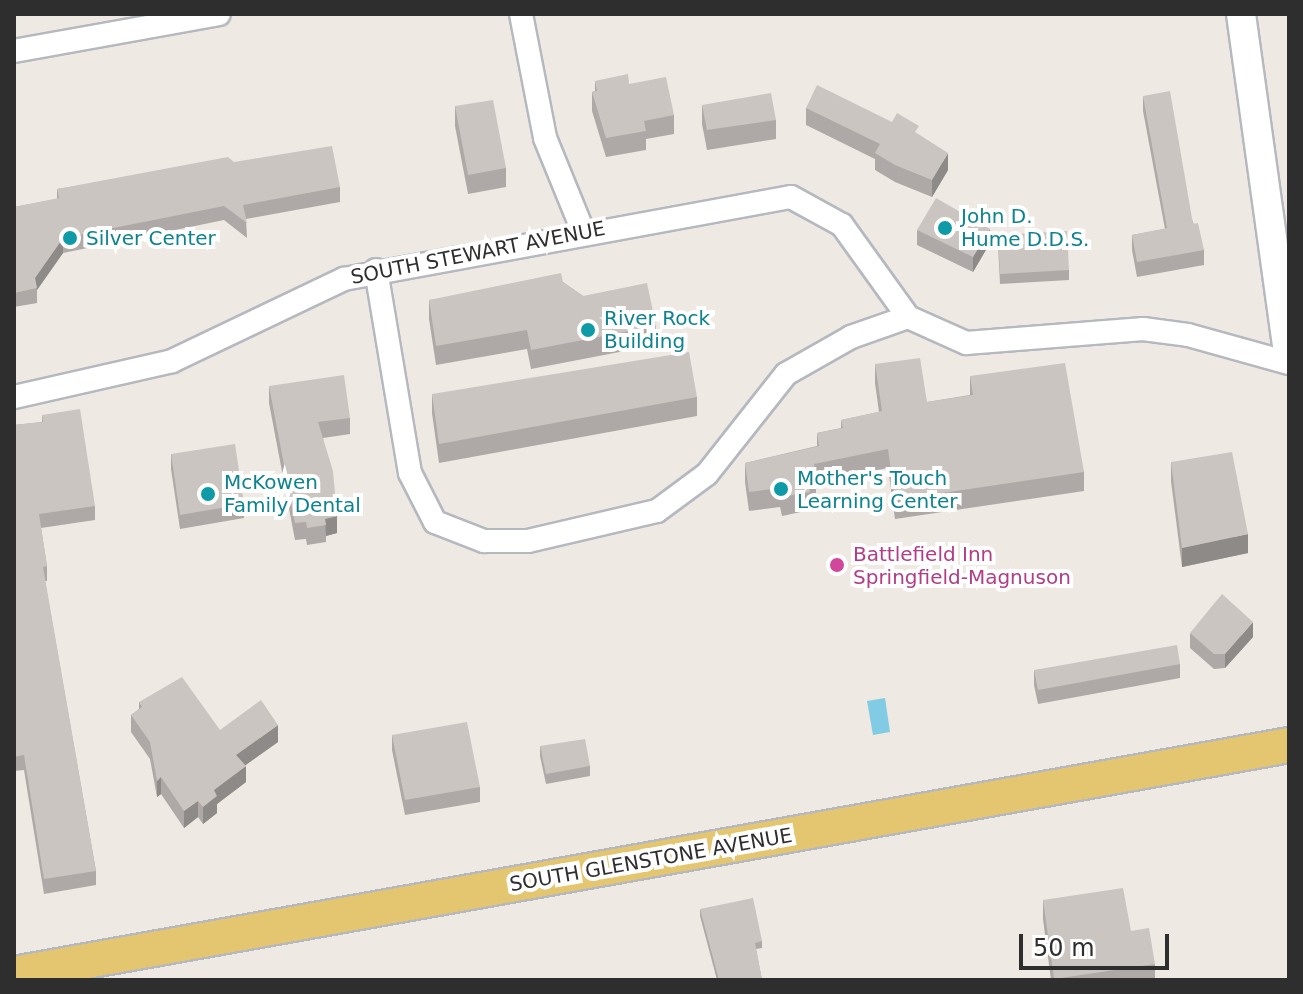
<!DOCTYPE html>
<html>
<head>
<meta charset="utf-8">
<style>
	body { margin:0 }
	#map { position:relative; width:1303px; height:994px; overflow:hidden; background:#eee9e2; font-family:"DejaVu Sans",sans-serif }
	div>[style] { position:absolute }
	.water>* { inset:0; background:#81cce4 }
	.roads { filter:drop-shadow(2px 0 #b6b8c0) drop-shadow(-2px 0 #b6b8c0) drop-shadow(0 2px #b6b8c0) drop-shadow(0 -2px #b6b8c0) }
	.minor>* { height:22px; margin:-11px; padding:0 11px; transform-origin:11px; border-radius:11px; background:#fff }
	.tertiary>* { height:28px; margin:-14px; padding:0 14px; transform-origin:14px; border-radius:14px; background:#fff }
	.primary>* { height:34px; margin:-17px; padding:0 17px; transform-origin:17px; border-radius:17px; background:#e4c671 }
	.wall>* { inset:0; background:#aea9a6 }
	.shaded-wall>* { inset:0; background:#8d8a87 }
	.building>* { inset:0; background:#cac5c1 }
	.dots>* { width:22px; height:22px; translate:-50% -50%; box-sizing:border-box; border:4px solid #fff; border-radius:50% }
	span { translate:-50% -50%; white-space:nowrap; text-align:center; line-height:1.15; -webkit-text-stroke:8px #fff; paint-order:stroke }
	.culture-label { font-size:20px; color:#0d838f }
	.left { translate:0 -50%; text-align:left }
	.street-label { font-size:20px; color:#2e2e2e }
	.hotel-label { font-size:20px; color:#b23c85 }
	.frame { position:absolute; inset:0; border:16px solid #2e2e2e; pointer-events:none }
	.scale { position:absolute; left:1019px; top:934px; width:150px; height:36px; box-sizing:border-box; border:4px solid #2e2e2e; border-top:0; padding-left:10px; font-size:24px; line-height:28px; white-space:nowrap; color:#2e2e2e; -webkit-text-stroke:6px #fff; paint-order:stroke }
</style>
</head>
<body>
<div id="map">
	<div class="water">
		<i style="clip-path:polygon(885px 698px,890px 732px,873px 735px,867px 701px)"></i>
	</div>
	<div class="roads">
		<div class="minor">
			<i style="left:521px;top:14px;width:126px;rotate:79deg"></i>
			<i style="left:545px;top:138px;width:100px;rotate:67.8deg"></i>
			<i style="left:14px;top:51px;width:208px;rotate:-10.2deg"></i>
			<i style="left:376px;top:270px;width:206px;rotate:80.5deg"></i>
			<i style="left:410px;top:473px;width:55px;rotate:63deg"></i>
			<i style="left:435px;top:522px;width:53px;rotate:21.2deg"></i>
			<i style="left:484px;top:541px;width:44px"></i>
			<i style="left:528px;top:541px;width:132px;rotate:-13.1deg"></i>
			<i style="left:657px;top:511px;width:62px;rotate:-36.5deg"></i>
			<i style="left:707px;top:474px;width:127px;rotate:-51.7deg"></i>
			<i style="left:786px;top:374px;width:75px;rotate:-29.6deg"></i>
			<i style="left:851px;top:337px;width:60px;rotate:-19.3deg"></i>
			<i style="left:908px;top:317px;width:64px;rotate:24.1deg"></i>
			<i style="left:966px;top:343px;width:178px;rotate:-4.5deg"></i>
			<i style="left:1143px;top:329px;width:45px;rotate:7.6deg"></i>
			<i style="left:1188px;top:335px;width:105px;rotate:15.5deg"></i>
			<i style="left:14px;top:397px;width:162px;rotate:-12.8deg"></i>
			<i style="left:172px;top:361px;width:191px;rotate:-25.5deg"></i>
			<i style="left:344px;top:279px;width:454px;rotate:-10.4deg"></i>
			<i style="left:791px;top:197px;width:58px;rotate:28.8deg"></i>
			<i style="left:842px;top:225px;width:113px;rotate:54.3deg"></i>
		</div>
		<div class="tertiary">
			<i style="left:1241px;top:14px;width:348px;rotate:82.1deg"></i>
		</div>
		<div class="primary">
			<i style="left:14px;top:974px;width:1295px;rotate:-10.18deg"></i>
		</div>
	</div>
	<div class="wall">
		<i style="clip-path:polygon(595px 81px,629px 84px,674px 115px,674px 134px,646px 139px,646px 150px,606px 157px,592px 111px,592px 92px,595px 91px)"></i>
		<i style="clip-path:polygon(1143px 96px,1204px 250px,1204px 265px,1137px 277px,1132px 250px,1132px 235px,1165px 229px,1143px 111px)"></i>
		<i style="clip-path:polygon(702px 105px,776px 120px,776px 139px,707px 150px,702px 124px)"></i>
		<i style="clip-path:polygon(455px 106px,506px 168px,506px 187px,468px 194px,455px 126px)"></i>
		<i style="clip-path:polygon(806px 108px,919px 135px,948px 170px,932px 197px,895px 182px,875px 170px,875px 159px,806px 125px)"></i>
		<i style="clip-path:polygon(234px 162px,340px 187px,340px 202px,246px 219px,247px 238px,224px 220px,63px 253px,37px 290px,37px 303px,14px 307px,14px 207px,57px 199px,57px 189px)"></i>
		<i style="clip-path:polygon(917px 230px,990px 243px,973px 272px,917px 245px)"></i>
		<i style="clip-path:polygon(998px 245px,1069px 270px,1069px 280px,1000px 284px)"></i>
		<i style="clip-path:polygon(563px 282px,583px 296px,656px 326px,656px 345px,531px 369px,527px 349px,436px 365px,429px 319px,429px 300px)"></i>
		<i style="clip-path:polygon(875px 364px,927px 402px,970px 395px,970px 376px,1084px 472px,1084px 491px,895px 519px,888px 468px,816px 482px,816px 496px,810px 497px,810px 510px,782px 516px,780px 507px,749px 511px,745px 482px,745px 463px,817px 446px,817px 433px,841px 428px,841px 420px,879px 412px,875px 383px)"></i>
		<i style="clip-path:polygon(269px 386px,350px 418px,350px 434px,323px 438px,337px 533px,326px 536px,326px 542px,307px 545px,306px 539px,295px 540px,269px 403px)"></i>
		<i style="clip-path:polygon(432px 394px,697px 397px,697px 416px,439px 463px,432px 413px)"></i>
		<i style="clip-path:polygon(42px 415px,95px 506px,95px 520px,41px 528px,47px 566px,47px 581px,45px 581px,96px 871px,96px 885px,44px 894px,24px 770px,14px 771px,14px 425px,42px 422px)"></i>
		<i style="clip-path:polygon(171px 454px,244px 504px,244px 518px,180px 529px,171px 469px)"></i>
		<i style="clip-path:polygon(1171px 462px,1248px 553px,1182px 567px,1171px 481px)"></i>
		<i style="clip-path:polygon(1190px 633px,1253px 637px,1225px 668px,1214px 669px,1190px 648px)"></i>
		<i style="clip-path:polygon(1180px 664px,1180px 678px,1038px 704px,1034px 685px,1034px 670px)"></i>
		<i style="clip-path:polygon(139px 702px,220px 730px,278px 742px,245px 765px,246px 782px,217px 804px,217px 813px,203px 824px,198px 817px,184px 828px,161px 794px,157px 797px,150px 759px,131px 732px,131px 715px,139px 709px)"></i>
		<i style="clip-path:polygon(392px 735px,480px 787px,480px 802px,405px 815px,392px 750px)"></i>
		<i style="clip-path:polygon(540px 746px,590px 766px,590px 776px,546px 784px,540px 756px)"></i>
		<i style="clip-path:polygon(1043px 900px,1131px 931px,1155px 964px,1155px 980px,1051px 980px,1043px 919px)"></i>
		<i style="clip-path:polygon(700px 909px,762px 941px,762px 948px,756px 949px,762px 980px,717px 980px,700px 916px)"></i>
	</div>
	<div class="shaded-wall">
		<i style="clip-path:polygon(948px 153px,948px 170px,932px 197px,932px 180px)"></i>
		<i style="clip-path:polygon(990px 229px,990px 243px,973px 272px,973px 257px)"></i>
		<i style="clip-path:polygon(63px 238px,63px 253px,37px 290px,35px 278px)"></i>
		<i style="clip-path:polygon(337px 516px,337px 533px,326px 536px,325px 519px)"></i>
		<i style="clip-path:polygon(1248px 534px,1248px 553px,1182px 567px,1182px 548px)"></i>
		<i style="clip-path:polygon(1253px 622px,1253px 637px,1225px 668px,1225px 654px)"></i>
		<i style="clip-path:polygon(278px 725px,278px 742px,236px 772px,236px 755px)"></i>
		<i style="clip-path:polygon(246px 766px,246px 782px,217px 804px,217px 813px,203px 824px,203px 807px,214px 790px)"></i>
		<i style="clip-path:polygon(161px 777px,161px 794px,157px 797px,157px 781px)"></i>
		<i style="clip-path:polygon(198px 801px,198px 817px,184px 828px,184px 811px)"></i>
	</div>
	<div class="building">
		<i style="clip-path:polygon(628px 74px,629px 84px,666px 77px,674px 115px,644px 121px,646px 131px,606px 138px,592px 92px,597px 91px,595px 81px)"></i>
		<i style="clip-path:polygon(817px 85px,892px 122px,897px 113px,919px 126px,915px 132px,948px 153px,932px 180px,895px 165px,875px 153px,880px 144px,806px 108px)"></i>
		<i style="clip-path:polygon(1170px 91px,1193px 224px,1198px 223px,1204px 250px,1137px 262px,1132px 235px,1167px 228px,1143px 96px)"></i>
		<i style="clip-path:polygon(771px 93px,776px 120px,707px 130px,702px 105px)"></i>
		<i style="clip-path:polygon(493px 100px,506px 168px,468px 175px,455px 106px)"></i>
		<i style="clip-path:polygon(332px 146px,340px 187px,243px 205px,247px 223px,224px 206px,63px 238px,35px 278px,37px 288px,14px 293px,14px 207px,59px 198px,57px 189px,228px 157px,234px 162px)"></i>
		<i style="clip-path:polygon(936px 198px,990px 229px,973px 257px,917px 230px)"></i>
		<i style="clip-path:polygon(1067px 231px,1069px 270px,1000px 274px,998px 235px)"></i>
		<i style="clip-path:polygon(561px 273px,563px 282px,583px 296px,647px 283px,656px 326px,531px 350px,527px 330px,436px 346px,429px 300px)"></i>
		<i style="clip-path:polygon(689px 352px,697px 397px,439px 444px,432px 394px)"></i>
		<i style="clip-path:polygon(920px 358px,927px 402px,973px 395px,970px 376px,1065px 363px,1084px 472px,895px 500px,888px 449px,814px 464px,816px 477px,808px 478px,810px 492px,782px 497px,780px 488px,749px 492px,745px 463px,819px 446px,817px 433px,843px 428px,841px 420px,882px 411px,875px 364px)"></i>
		<i style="clip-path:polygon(344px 375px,350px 418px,318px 422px,333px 471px,337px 516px,325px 519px,326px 525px,307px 528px,306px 522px,295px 523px,269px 386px)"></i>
		<i style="clip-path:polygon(80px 409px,95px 506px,39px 514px,47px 566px,43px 567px,96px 871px,44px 879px,24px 755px,14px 757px,14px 425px,43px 422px,42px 415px)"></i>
		<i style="clip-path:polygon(235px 444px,244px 504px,180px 515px,171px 454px)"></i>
		<i style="clip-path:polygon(1232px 452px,1248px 534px,1182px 548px,1171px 462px)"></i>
		<i style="clip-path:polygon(1222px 594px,1253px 622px,1225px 654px,1214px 654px,1190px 633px)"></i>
		<i style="clip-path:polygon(1177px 645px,1180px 664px,1038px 690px,1034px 670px)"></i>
		<i style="clip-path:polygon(182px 677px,220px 730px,261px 700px,278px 725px,236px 755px,246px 766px,214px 790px,217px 796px,203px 807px,198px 801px,184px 811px,161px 777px,157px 781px,150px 742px,131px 715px,142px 707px,139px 702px)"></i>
		<i style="clip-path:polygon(467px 722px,480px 787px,405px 800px,392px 735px)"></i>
		<i style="clip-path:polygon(585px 739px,590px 766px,546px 774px,540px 746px)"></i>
		<i style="clip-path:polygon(1123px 888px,1131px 931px,1149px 928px,1155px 964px,1054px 979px,1043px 900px)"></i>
		<i style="clip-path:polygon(753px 898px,762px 941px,755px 943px,762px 980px,719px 980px,700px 909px)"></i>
	</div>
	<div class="dots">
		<i style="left:945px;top:228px;background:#0f9aa8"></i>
		<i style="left:70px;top:238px;background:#0f9aa8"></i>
		<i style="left:588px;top:330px;background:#0f9aa8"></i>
		<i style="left:781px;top:489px;background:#0f9aa8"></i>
		<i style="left:208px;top:494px;background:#0f9aa8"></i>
		<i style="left:837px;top:565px;background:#d1479c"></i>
	</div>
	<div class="culture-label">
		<span class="left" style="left:961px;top:228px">John D.<br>Hume D.D.S.</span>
		<span class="left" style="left:86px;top:238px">Silver Center</span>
		<span class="left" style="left:604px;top:330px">River Rock<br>Building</span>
		<span class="left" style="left:797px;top:490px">Mother's Touch<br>Learning Center</span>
		<span class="left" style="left:224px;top:494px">McKowen<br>Family Dental</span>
	</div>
	<div class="street-label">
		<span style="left:478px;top:253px;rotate:-11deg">SOUTH STEWART AVENUE</span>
		<span style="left:651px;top:860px;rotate:-10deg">SOUTH GLENSTONE AVENUE</span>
	</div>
	<div class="hotel-label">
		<span class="left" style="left:853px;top:566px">Battlefield Inn<br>Springfield-Magnuson</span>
	</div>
	<div class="frame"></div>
	<div class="scale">50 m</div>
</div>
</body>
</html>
